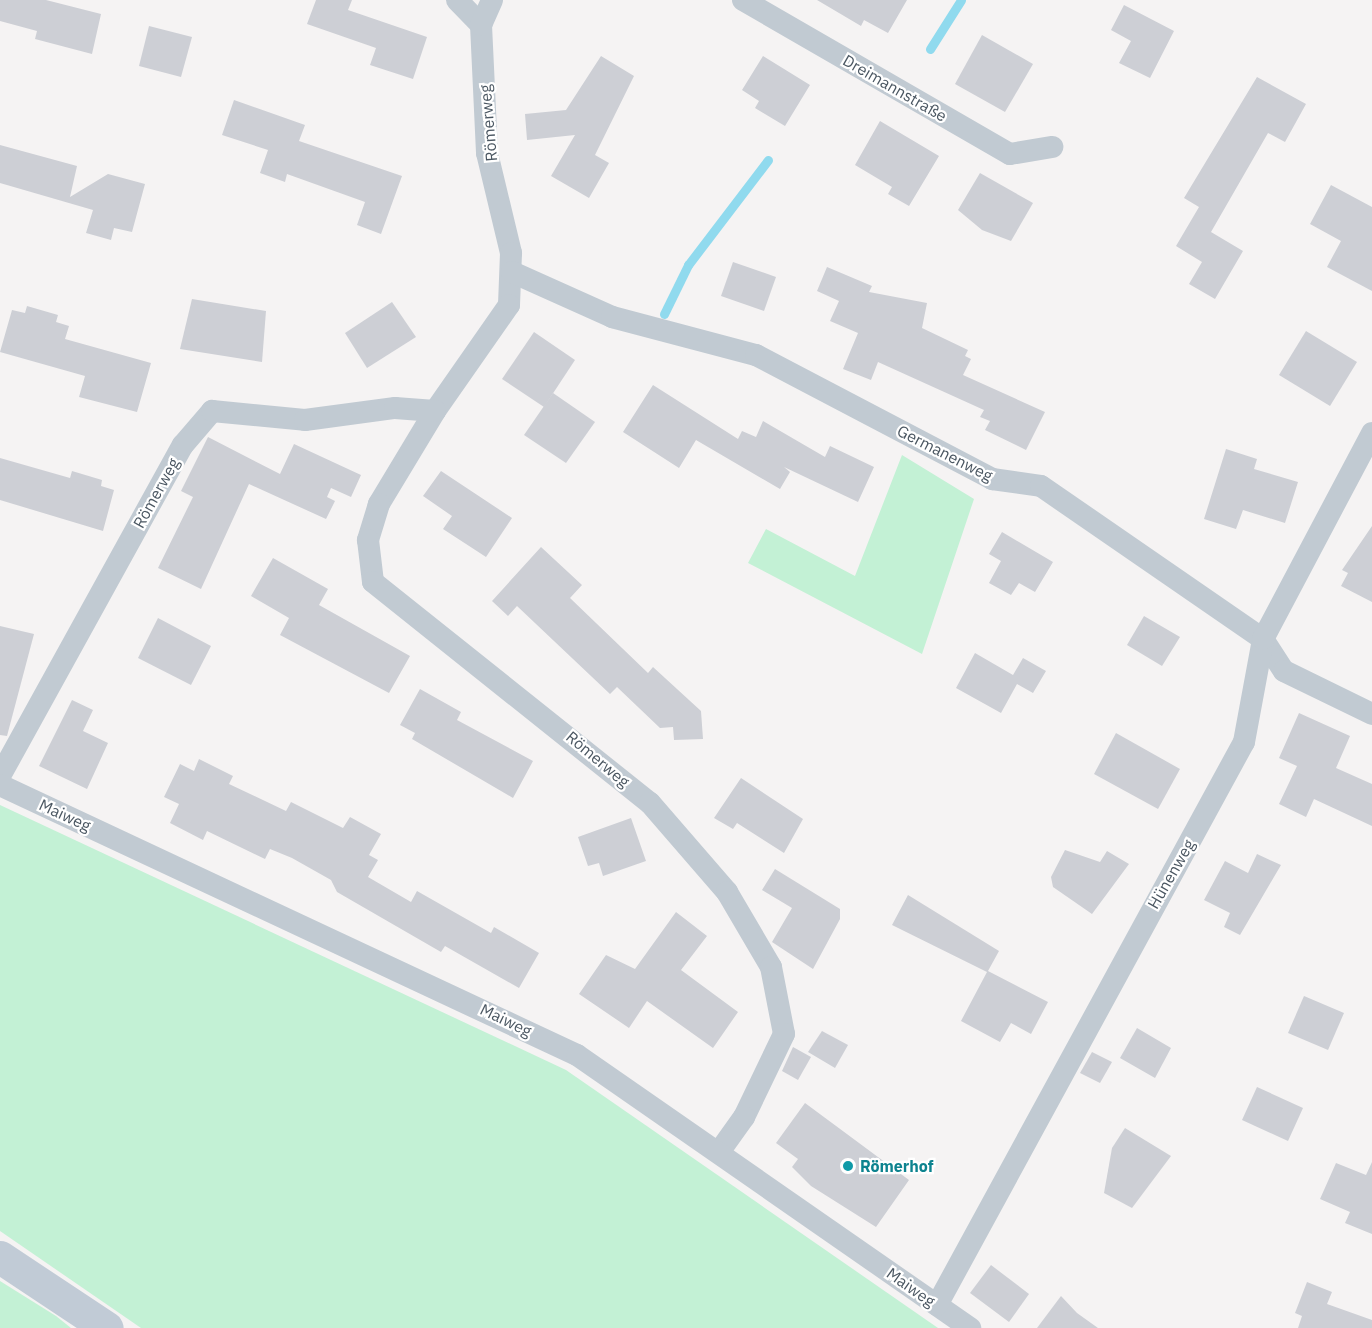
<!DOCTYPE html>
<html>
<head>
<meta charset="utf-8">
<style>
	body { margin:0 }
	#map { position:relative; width:1372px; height:1328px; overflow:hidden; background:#f5f3f3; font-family:"IBM Plex Sans",sans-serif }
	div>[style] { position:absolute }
	.green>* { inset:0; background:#c3f1d5 }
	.stream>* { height:9px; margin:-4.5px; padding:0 4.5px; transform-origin:4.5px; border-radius:4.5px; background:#90daee }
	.building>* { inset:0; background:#cdcfd5 }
	.street>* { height:22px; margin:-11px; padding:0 11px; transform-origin:11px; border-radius:11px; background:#c1cad2 }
	.secondary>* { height:33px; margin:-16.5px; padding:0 16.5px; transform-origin:16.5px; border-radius:16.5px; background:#c1cbd6 }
	.dots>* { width:16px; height:16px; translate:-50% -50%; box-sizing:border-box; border:3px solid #fff; border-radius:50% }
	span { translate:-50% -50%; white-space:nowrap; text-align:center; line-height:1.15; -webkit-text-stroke:4.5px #fff; paint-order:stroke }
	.street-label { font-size:16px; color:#4a5661 }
	.culture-label { font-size:16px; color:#0d838f; font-weight:700 }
	.left { translate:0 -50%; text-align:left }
</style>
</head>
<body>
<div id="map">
	<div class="green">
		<i style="clip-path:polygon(902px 455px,974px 499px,922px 654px,748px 563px,766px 529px,855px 576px)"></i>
		<i style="clip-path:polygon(0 805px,566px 1070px,938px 1328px,141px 1328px,0 1231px)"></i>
		<i style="clip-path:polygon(0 1281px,56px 1316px,71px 1328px,0 1328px)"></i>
	</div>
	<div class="stream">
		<i style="left:930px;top:49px;width:58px;rotate:-57.7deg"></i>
		<i style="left:664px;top:314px;width:55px;rotate:-63.9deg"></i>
		<i style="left:688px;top:265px;width:132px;rotate:-52.7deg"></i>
	</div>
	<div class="building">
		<i style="clip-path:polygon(0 0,46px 0,101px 14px,92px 54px,35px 39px,37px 31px,0 21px)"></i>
		<i style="clip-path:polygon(316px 0,352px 0,348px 10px,427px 37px,413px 79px,370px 65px,376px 48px,307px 24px)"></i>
		<i style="clip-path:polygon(817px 0,907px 0,888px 33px,864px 20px,861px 26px)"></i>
		<i style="clip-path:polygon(1124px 5px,1174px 31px,1150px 78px,1119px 63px,1131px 41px,1111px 30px)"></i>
		<i style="clip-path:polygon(149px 26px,192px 37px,181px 77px,139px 66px)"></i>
		<i style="clip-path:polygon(982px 35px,1033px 64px,1005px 112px,955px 84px)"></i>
		<i style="clip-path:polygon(601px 56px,634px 76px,595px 155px,609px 163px,589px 198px,551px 176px,575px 135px,527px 140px,525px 114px,566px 110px)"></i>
		<i style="clip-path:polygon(763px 56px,810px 85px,785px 126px,755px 108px,759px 101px,742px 90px)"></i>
		<i style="clip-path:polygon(1257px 77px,1306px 104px,1285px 142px,1268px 133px,1211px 232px,1243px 251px,1215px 299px,1189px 284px,1202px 262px,1176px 246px,1199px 207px,1184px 198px)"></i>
		<i style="clip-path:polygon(234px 100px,305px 125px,299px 141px,402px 176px,381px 234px,357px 225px,365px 202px,287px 174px,285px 182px,260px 173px,268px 150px,222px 135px)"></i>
		<i style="clip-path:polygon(880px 121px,939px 156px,909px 206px,888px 194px,892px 187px,855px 165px)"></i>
		<i style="clip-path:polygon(0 145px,77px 166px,70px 197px,108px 174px,145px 184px,132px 232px,114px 228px,111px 240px,86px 233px,93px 210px,0 183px)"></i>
		<i style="clip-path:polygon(980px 173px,1033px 203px,1011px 241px,982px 230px,958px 210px)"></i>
		<i style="clip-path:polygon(1331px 185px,1372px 207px,1372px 291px,1327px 267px,1341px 241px,1310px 224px)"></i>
		<i style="clip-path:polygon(733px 262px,776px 277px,764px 311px,721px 296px)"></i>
		<i style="clip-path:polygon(827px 267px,872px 286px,869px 292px,927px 303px,922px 328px,968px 350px,965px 356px,971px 359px,963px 375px,1045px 412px,1026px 450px,985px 430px,990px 421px,980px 417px,984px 410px,878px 362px,871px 380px,843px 369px,858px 333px,830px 321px,839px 301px,817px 291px)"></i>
		<i style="clip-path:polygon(192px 299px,266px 311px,262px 362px,180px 349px)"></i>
		<i style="clip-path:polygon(392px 302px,416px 337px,367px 368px,345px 333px)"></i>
		<i style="clip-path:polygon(27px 306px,58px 315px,56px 322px,69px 326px,65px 339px,151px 363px,137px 412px,79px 397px,85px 376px,0 352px,12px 310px,25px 313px)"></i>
		<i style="clip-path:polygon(1306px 331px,1357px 362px,1330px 406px,1279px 375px)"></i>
		<i style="clip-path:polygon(534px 332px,575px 360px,544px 407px,502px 379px)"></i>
		<i style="clip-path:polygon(653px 385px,738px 439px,742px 431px,756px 437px,763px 421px,825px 457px,830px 446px,874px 467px,858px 502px,784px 467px,790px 472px,780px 489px,696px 440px,679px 468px,623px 432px)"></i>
		<i style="clip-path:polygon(553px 393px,595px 422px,566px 463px,524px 435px)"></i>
		<i style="clip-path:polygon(208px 437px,280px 474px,294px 444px,361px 475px,351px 497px,331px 488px,327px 497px,335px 501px,326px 519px,249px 484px,201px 589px,158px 568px,193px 497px,181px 491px)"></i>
		<i style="clip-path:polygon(1226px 449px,1257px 459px,1254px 469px,1298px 482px,1285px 523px,1243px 510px,1236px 529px,1204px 519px)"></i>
		<i style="clip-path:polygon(0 458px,70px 478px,72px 471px,102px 480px,101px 486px,114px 490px,103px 531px,0 500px)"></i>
		<i style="clip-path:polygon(441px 471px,512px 518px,486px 557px,443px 529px,452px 516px,423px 496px)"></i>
		<i style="clip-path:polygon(1372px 526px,1372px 602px,1341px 586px,1348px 573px,1342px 570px)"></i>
		<i style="clip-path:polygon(1002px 532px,1053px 562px,1035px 592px,1019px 583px,1011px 595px,989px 583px,1001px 561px,989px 554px)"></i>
		<i style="clip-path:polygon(541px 547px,582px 585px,570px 598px,648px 673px,653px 667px,701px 711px,703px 739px,674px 740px,673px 727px,660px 728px,617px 687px,610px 694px,517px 606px,508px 616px,492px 601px)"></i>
		<i style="clip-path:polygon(273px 558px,328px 589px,319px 605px,410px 656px,389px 693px,280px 635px,289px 618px,251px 596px)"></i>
		<i style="clip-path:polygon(1144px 616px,1180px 637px,1162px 666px,1127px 645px)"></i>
		<i style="clip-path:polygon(158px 618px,211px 646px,191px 685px,138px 658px)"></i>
		<i style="clip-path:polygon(0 626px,34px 634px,7px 736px,0 735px)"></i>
		<i style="clip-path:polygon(975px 653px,1013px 675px,1023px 658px,1046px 671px,1033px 693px,1017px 684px,1001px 713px,956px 688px)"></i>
		<i style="clip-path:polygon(420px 689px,461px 712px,457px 720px,533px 761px,513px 798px,412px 739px,415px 733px,400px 725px)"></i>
		<i style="clip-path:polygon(72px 700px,93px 710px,83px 731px,108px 743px,87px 789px,39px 766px)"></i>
		<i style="clip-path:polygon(1299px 713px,1350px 736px,1336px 768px,1372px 784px,1372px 826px,1314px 799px,1306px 817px,1279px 804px,1297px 766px,1279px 758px)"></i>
		<i style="clip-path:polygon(1116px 733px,1180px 769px,1158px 809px,1094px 774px)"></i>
		<i style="clip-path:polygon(199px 759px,233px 776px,229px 784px,286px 811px,291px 802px,343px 828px,350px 817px,381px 834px,369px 855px,378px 860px,368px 877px,411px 902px,417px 891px,491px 933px,494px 927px,539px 953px,519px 988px,445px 946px,441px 952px,337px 892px,331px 880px,292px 858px,270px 849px,265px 859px,207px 831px,203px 840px,170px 823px,179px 804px,164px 797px,180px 764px,194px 771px)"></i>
		<i style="clip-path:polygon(741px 778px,803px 819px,784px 853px,737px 823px,733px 829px,714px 818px)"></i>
		<i style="clip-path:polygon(631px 818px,646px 861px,603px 876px,599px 863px,588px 866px,578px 837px)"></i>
		<i style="clip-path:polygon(1065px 850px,1100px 862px,1107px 851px,1129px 864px,1092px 914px,1053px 887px,1051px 877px)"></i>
		<i style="clip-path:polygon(1257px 854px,1281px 865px,1240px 935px,1224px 927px,1230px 913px,1204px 900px,1225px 861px,1248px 873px)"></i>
		<i style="clip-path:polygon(775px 869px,840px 909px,840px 919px,813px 969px,772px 942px,792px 908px,762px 890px)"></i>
		<i style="clip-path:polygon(908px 895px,999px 951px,988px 971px,1048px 1002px,1031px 1034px,1011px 1023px,1000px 1042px,961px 1021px,987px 972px,892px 925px)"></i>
		<i style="clip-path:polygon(676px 912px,707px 936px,681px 970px,738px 1012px,713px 1048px,647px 1001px,629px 1028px,579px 994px,606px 955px,635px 969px)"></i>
		<i style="clip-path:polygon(1304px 996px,1344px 1013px,1328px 1050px,1288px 1033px)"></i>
		<i style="clip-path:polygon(1137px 1028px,1171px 1048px,1155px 1078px,1120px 1058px)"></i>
		<i style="clip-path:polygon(822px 1031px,848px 1045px,835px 1068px,808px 1052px)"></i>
		<i style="clip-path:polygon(793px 1047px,811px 1057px,798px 1080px,782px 1071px)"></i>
		<i style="clip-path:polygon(1092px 1052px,1112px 1062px,1100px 1083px,1080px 1073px)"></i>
		<i style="clip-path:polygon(1257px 1087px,1303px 1108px,1288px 1141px,1242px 1120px)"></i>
		<i style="clip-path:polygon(805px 1103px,909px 1180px,876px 1227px,811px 1186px,792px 1167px,798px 1159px,776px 1143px)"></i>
		<i style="clip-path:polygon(1125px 1128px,1171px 1156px,1132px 1208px,1104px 1193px,1112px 1148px)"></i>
		<i style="clip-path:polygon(1372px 1162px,1372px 1234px,1345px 1223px,1350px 1212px,1320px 1199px,1336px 1163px,1366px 1175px)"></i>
		<i style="clip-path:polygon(991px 1265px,1029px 1294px,1009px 1322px,970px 1293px)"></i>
		<i style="clip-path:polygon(1307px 1282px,1332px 1292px,1327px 1304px,1372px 1320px,1372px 1328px,1298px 1328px,1302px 1316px,1295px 1313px)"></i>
		<i style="clip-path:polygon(1061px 1296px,1077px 1313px,1098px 1328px,1037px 1328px)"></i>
	</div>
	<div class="street">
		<i style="left:457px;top:0;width:35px;rotate:46deg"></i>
		<i style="left:481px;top:25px;width:128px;rotate:87.3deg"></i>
		<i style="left:487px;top:153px;width:103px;rotate:76.5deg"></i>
		<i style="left:511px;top:253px;width:52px;rotate:92.2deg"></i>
		<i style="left:509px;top:305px;width:129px;rotate:124.9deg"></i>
		<i style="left:435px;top:411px;width:109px;rotate:121.1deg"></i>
		<i style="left:379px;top:504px;width:38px;rotate:107deg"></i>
		<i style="left:368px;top:540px;width:42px;rotate:83.2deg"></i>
		<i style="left:373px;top:582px;width:354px;rotate:38.6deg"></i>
		<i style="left:650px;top:803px;width:118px;rotate:49.1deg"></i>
		<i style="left:727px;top:892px;width:87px;rotate:59.6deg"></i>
		<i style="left:771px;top:967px;width:68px;rotate:79deg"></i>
		<i style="left:784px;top:1034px;width:92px;rotate:115.7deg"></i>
		<i style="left:744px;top:1117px;width:43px;rotate:125.5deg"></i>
		<i style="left:743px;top:0;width:308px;rotate:30deg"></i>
		<i style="left:1010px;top:154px;width:43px;rotate:-9.5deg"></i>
		<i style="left:481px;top:25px;width:27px;rotate:-66deg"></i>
		<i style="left:512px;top:272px;width:110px;rotate:24.2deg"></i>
		<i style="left:612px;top:317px;width:149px;rotate:14.8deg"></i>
		<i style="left:756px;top:355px;width:267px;rotate:27.7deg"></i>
		<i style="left:992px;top:479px;width:49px;rotate:8.1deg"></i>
		<i style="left:1041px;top:486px;width:270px;rotate:34.6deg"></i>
		<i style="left:1263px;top:639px;width:38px;rotate:57deg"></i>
		<i style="left:1284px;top:671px;width:98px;rotate:26deg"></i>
		<i style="left:0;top:776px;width:378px;rotate:-61.1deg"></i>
		<i style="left:183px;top:445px;width:45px;rotate:-49.5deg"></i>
		<i style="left:212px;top:411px;width:93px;rotate:5.5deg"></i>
		<i style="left:305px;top:420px;width:91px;rotate:-7.6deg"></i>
		<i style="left:395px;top:408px;width:40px;rotate:4.3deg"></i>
		<i style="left:0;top:785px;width:637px;rotate:25.08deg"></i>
		<i style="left:577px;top:1055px;width:479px;rotate:34.8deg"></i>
		<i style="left:937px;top:1305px;width:641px;rotate:-61.4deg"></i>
		<i style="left:1244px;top:742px;width:105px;rotate:-79.5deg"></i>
		<i style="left:1263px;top:639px;width:233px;rotate:-62.1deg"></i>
	</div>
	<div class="secondary">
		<i style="left:0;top:1257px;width:128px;rotate:33.6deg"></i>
	</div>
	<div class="dots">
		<i style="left:848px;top:1166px;background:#0f9aa8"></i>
	</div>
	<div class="street-label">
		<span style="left:895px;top:88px;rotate:30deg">Dreimannstraße</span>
		<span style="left:488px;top:123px;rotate:-95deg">Römerweg</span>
		<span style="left:945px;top:453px;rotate:27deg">Germanenweg</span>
		<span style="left:156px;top:493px;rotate:-61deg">Römerweg</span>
		<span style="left:598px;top:759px;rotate:40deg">Römerweg</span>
		<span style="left:65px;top:815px;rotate:25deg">Maiweg</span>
		<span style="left:1171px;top:874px;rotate:-60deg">Hünenweg</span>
		<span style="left:506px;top:1020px;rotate:26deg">Maiweg</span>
		<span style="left:911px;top:1287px;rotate:35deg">Maiweg</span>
	</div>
	<div class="culture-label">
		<span class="left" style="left:860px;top:1166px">Römerhof</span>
	</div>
</div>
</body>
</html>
